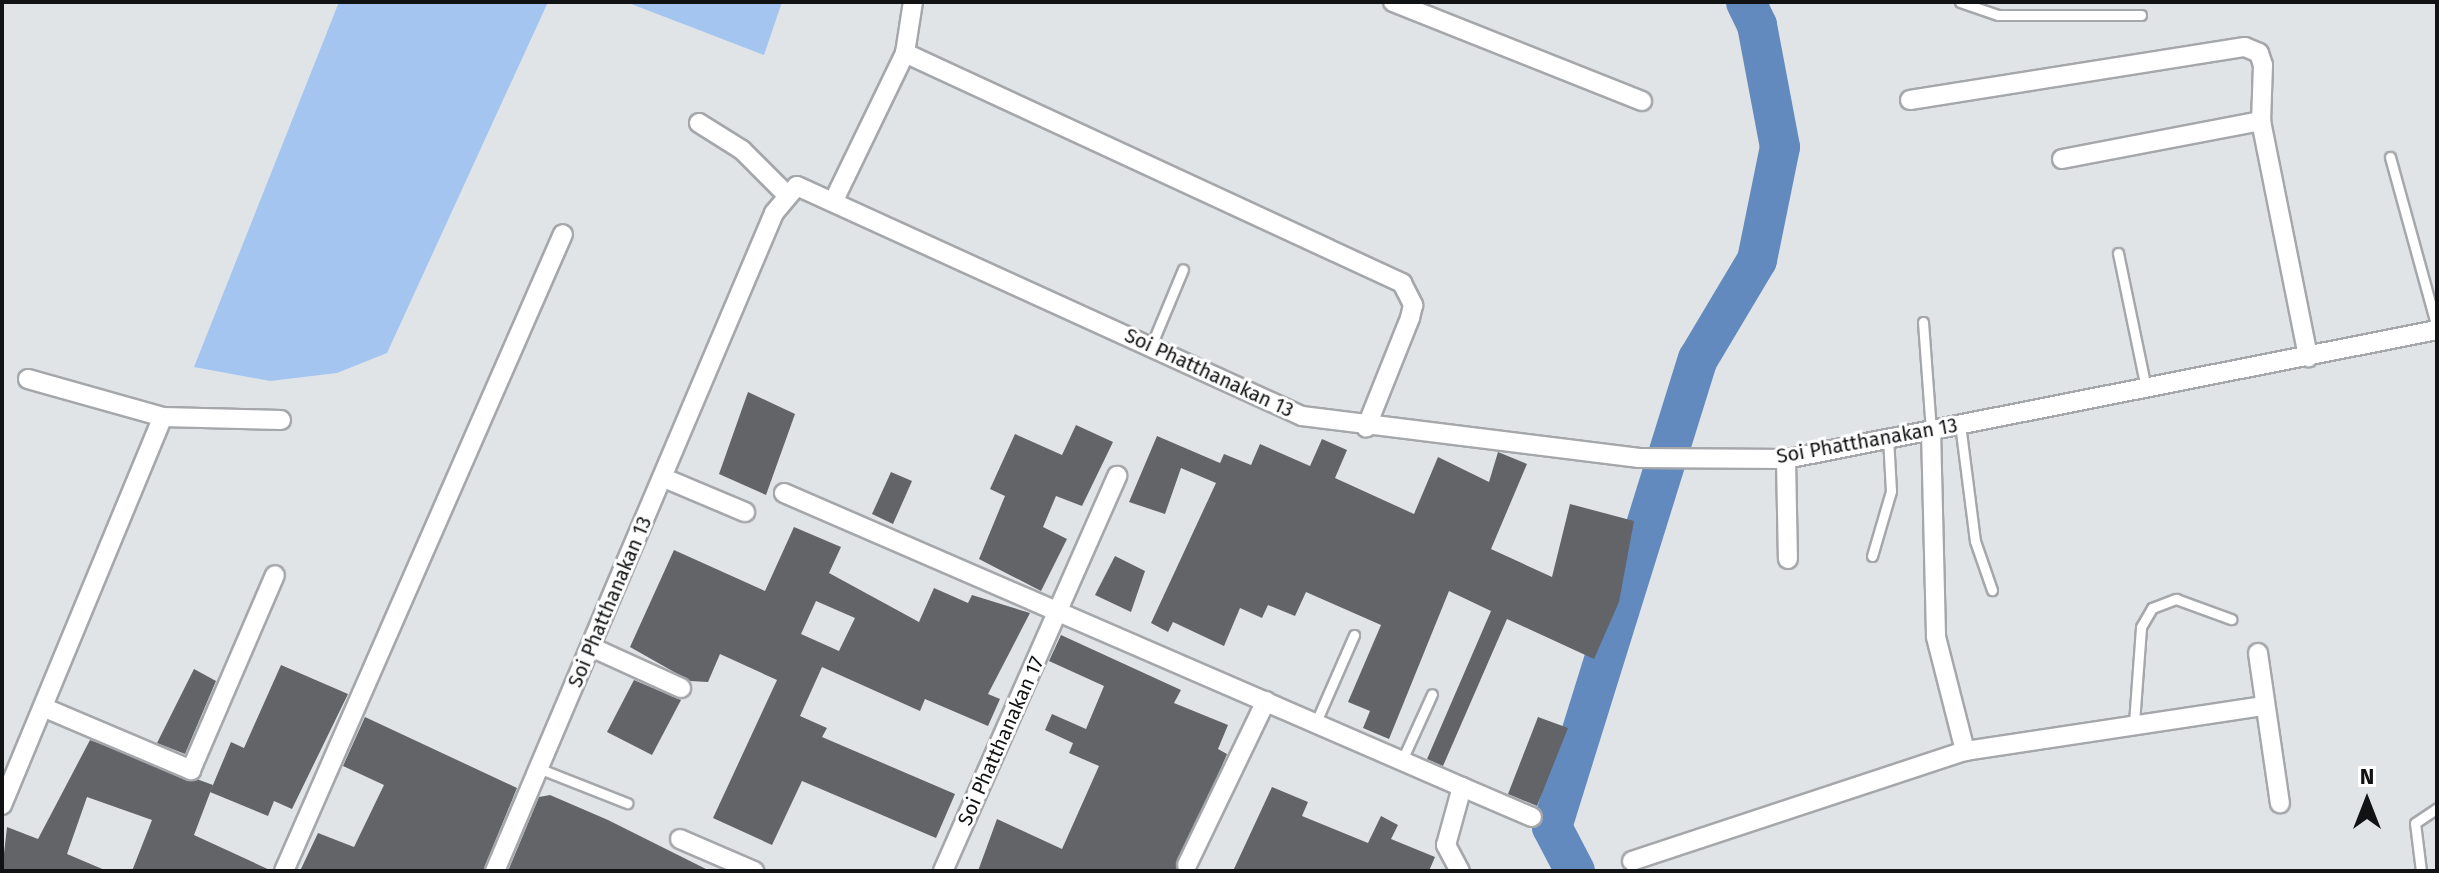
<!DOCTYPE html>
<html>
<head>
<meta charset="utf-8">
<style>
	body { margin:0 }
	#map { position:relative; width:2439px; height:873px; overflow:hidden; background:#e1e4e7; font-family:"Fira Sans",sans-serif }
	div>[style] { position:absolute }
	.green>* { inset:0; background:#a3c5f0 }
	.river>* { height:40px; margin:-20px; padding:0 20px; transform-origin:20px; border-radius:20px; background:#638abe }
	.building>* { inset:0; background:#626467 }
	.roads { filter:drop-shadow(2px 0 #a5a7aa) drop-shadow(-2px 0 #a5a7aa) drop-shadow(0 2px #a5a7aa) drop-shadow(0 -2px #a5a7aa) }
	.lane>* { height:9px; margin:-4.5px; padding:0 4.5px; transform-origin:4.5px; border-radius:4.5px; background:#fff }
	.street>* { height:18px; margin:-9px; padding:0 9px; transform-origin:9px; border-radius:9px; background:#fff }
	span { translate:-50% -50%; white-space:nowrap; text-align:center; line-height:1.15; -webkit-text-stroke:6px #fff; paint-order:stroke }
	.street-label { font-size:20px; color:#111213 }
	.frame { position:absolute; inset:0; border:4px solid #111213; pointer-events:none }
	.north { position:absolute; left:2327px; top:761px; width:80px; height:80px; -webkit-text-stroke:6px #fff; paint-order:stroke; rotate:0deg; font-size:22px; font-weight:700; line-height:32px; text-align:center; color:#111213 }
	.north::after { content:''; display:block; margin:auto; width:28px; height:36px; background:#111213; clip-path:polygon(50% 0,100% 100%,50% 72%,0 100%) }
</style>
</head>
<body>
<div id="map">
	<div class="green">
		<i style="clip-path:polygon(339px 2px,548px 2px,387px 353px,337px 373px,270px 381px,194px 367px)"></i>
		<i style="clip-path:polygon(626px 2px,782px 2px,764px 55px)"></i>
	</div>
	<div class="river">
		<i style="left:1575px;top:871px;width:50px;rotate:-117.6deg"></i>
		<i style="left:1552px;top:827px;width:490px;rotate:-72.7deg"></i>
		<i style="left:1698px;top:359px;width:115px;rotate:-59.2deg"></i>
		<i style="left:1757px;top:260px;width:115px;rotate:-78.5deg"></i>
		<i style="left:1780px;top:147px;width:124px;rotate:-100.7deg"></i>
		<i style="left:1757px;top:25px;width:25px;rotate:-116deg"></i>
	</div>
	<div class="building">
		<i style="clip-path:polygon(748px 392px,795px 414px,766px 495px,719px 474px)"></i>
		<i style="clip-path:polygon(1076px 425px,1113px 442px,1082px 506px,1056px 496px,1043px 527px,1067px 539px,1041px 591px,979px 559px,1005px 496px,990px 489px,1015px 434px,1062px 455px)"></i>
		<i style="clip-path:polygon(1157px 436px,1220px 463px,1224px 454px,1251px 465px,1260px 444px,1310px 466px,1322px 439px,1347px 450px,1335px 478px,1414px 514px,1438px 457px,1489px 482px,1498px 452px,1527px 464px,1491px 549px,1552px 577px,1570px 504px,1634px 521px,1619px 602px,1594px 659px,1507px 619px,1443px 766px,1427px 759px,1491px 611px,1449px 591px,1389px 739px,1363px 728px,1370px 711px,1348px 702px,1381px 625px,1306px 592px,1295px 616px,1268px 605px,1262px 618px,1240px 608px,1224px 646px,1173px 622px,1168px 632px,1151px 623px,1216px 483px,1181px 468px,1165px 514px,1129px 502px)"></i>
		<i style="clip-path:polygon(891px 472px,912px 481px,893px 524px,872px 514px)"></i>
		<i style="clip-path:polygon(evenodd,794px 527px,841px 547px,829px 573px,919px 622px,934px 588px,968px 603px,972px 595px,1030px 613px,988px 694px,1000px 699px,988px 726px,925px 699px,920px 711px,822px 667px,800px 716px,827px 728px,822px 737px,955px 794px,936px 838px,802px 781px,772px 845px,713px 818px,777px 680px,720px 654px,708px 682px,690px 681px,630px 647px,674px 550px,765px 591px,794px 527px,816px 601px,855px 618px,839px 651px,801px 634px,816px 601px)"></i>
		<i style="clip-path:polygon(1115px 556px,1145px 571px,1131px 612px,1095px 595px)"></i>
		<i style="clip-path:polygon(1061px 635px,1181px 690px,1174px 703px,1228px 725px,1218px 749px,1227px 754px,1177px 871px,978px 871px,997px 819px,1062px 849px,1099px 766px,1069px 753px,1073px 743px,1045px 730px,1052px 714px,1086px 729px,1104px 686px,1049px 661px)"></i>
		<i style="clip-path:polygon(281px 665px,348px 694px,292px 809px,274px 801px,268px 816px,210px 792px,231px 742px,244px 748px)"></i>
		<i style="clip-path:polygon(194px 669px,216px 681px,185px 754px,157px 743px)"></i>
		<i style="clip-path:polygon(634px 680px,681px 700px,652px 755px,607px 732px)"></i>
		<i style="clip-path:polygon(365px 717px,517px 788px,483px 871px,300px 871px,318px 833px,354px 847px,384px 785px,343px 766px)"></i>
		<i style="clip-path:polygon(1538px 717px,1568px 728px,1537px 806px,1508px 794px)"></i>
		<i style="clip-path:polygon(90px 740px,213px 785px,194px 835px,272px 871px,132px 871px,152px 820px,87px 797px,67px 854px,107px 871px,2px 871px,7px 827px,38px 839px)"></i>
		<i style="clip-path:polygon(1272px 787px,1308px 802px,1302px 816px,1368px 843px,1381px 816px,1398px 825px,1391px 839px,1435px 857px,1429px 871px,1233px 871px)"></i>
		<i style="clip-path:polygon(550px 795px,608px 820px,710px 871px,508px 871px,539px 797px)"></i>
	</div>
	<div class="roads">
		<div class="lane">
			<i style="left:1960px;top:2px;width:40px;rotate:18.9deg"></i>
			<i style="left:1998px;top:15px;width:143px"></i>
			<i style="left:2390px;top:157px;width:177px;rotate:74.6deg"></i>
			<i style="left:2118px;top:253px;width:138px;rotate:78.3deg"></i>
			<i style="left:1923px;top:322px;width:108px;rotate:85.8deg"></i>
			<i style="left:1151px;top:346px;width:83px;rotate:-67.4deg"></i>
			<i style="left:1960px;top:424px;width:118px;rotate:82.7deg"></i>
			<i style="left:1975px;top:541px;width:52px;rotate:70.9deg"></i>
			<i style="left:1872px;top:556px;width:68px;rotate:-73.7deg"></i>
			<i style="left:1891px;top:491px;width:53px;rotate:-93.2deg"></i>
			<i style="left:1316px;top:722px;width:95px;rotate:-66.4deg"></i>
			<i style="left:2134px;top:723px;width:96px;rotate:-85.8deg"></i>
			<i style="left:2141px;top:627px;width:22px;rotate:-60deg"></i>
			<i style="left:2152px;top:608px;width:26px;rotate:-21deg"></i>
			<i style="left:2176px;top:599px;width:59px;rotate:20deg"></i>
			<i style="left:1403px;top:758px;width:70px;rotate:-65.6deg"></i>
			<i style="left:538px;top:768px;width:96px;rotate:21.5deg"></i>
			<i style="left:2421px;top:871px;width:48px;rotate:-97.1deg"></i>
			<i style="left:2415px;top:823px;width:27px;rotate:-34deg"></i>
		</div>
		<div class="street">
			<i style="left:1393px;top:2px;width:268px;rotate:21.7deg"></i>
			<i style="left:905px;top:53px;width:548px;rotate:24.83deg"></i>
			<i style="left:1402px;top:283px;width:25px;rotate:63deg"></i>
			<i style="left:1413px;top:305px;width:13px;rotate:103deg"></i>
			<i style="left:1410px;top:318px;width:118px;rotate:111.8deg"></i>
			<i style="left:1910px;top:100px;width:339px;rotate:-9deg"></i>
			<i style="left:2245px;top:47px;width:15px;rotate:23deg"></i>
			<i style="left:2259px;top:53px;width:13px;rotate:72deg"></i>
			<i style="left:2263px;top:65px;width:56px;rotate:92deg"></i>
			<i style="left:699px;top:123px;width:51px;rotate:32.1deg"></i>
			<i style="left:742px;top:150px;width:61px;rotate:45deg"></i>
			<i style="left:2062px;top:159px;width:203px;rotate:-10.8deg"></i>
			<i style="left:2261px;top:121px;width:241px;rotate:78.7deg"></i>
			<i style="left:835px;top:198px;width:161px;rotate:-64.2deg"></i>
			<i style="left:905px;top:53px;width:52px;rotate:-81.1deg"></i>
			<i style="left:28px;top:379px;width:140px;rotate:15.7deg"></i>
			<i style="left:163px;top:417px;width:118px;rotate:1.5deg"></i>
			<i style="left:1931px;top:430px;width:207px;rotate:88.6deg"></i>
			<i style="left:1936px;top:637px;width:118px;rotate:75.7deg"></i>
			<i style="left:1786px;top:459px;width:100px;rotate:88.9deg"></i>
			<i style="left:664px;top:478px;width:88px;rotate:22.8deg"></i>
			<i style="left:784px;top:493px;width:739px;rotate:23.44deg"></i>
			<i style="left:1462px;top:787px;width:60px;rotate:105.4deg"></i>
			<i style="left:1446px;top:845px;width:30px;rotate:62deg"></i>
			<i style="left:591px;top:647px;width:99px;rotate:24.5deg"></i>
			<i style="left:2258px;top:653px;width:152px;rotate:81.7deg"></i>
			<i style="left:45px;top:708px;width:159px;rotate:23deg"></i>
			<i style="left:191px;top:770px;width:212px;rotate:-66.7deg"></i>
			<i style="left:1462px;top:787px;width:76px;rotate:23.2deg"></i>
			<i style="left:2px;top:805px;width:420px;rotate:-67.5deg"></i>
			<i style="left:680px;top:839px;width:81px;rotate:23.4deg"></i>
			<i style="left:1632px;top:861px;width:351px;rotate:-18.3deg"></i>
			<i style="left:1965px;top:751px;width:300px;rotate:-8.6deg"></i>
			<i style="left:1187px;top:865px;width:182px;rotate:-64.3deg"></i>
			<i style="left:284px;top:871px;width:695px;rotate:-66.35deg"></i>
			<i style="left:495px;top:871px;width:715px;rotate:-67.02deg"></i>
			<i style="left:774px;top:213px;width:35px;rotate:-50deg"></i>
			<i style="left:797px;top:186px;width:555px;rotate:24.49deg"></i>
			<i style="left:1302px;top:416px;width:340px;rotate:7.1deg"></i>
			<i style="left:1639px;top:458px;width:147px;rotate:0.4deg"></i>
			<i style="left:1786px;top:459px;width:664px;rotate:-11.21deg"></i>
			<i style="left:943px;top:871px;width:432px;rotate:-66.2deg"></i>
		</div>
	</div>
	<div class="street-label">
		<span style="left:1209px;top:373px;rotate:25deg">Soi Phatthanakan 13</span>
		<span style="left:1867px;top:441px;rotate:-10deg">Soi Phatthanakan 13</span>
		<span style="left:610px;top:602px;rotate:-67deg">Soi Phatthanakan 13</span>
		<span style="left:1001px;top:741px;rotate:-66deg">Soi Phatthanakan 17</span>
	</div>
	<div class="frame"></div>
	<div class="north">N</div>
</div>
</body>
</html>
